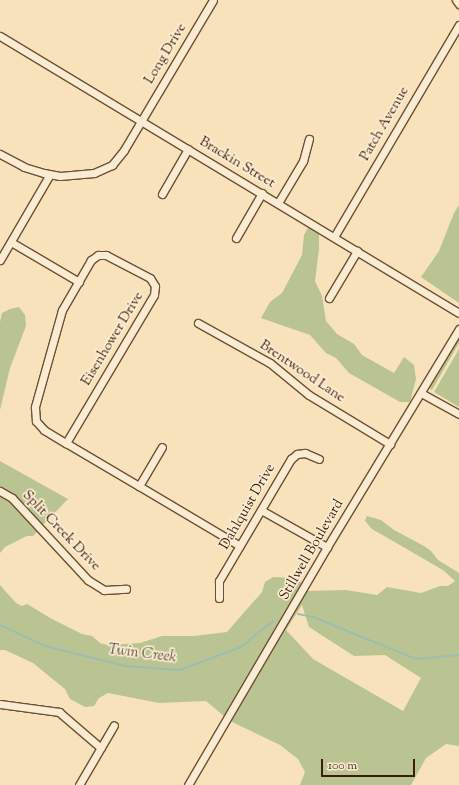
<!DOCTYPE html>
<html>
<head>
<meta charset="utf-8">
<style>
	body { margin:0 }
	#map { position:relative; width:459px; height:785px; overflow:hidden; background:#f7e2bb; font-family:"Sorts Mill Goudy",serif }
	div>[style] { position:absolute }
	.green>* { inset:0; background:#bac492 }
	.stream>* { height:2px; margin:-1px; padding:0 1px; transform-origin:1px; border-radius:1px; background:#9dbeae }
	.roads { filter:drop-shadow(1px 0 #6c5034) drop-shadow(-1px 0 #6c5034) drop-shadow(0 1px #6c5034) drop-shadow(0 -1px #6c5034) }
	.minor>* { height:7px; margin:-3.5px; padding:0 3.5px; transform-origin:3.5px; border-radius:3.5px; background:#faecd3 }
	span { translate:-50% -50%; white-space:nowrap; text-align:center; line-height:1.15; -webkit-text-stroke:3.5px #faecd3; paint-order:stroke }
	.street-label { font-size:14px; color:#3d1f07 }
	.water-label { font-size:15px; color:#5a4f39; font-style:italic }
	.scale { position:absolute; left:321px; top:759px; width:94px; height:18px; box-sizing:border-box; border:2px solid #3d1f07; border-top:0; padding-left:5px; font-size:12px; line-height:14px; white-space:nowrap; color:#3d1f07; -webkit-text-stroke:3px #faecd3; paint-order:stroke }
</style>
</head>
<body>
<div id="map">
	<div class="green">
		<i style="clip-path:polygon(459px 205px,459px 303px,421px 277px,439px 251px,454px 213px)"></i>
		<i style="clip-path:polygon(309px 226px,319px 232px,319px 249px,315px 281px,322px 296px,326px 321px,337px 334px,354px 344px,362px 355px,394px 373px,404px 357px,414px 365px,416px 379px,410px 402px,400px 402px,349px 373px,336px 358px,326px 353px,310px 335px,261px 318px,270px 302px,282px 293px,302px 255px,304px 235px)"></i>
		<i style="clip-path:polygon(19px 307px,25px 315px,26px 326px,10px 368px,0 410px,0 322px,2px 313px,10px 309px)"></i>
		<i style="clip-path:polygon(459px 336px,459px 343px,432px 390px,429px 388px)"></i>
		<i style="clip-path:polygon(459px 349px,459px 407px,434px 392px)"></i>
		<i style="clip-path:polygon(0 461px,68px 499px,42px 526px,0 488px)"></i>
		<i style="clip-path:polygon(0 495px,10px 500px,38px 531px,33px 536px,27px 536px,5px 547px,0 553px)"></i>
		<i style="clip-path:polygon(evenodd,367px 516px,381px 520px,394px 530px,424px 546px,431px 551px,438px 560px,459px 573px,459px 746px,446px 744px,426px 758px,411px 785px,300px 785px,305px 772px,298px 759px,280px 745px,230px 721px,307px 591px,346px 590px,377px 595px,387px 587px,421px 593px,440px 586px,448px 586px,455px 581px,443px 570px,372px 529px,365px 521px,367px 516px,302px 605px,309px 627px,354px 656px,385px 655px,421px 678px,403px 711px,313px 659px,286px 630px,302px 605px)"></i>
		<i style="clip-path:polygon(273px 577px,291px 578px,303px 583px,225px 717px,206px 701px,159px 703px,108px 693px,99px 698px,94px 706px,85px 707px,70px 699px,65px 689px,33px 663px,5px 650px,0 650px,0 585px,16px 603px,22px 606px,27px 604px,52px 619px,82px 634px,92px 636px,100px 643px,107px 645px,140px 643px,162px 636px,194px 636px,227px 632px,262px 592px,265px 582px)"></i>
	</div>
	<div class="stream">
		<i style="left:298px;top:614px;width:15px;rotate:11deg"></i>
		<i style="left:313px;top:617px;width:111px;rotate:22.2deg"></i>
		<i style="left:416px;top:659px;width:43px;rotate:-5.3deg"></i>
		<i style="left:0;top:625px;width:50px;rotate:25deg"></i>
		<i style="left:45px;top:646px;width:82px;rotate:14deg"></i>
		<i style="left:125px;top:666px;width:55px;rotate:4.2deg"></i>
		<i style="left:180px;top:670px;width:65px;rotate:-20.7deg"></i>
		<i style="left:241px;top:647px;width:41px;rotate:-39.1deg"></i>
	</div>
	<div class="roads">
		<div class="minor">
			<i style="left:456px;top:0;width:5px;rotate:53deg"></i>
			<i style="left:0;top:36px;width:536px;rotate:31.11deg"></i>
			<i style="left:0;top:154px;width:27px;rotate:28deg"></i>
			<i style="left:24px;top:167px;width:21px;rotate:17deg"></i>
			<i style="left:44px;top:173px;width:16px;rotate:11deg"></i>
			<i style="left:60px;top:176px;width:34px;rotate:-5deg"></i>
			<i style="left:94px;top:173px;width:20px;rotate:-24deg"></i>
			<i style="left:112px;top:165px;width:19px;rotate:-51deg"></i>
			<i style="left:124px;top:150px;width:174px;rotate:-59.3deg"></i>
			<i style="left:162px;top:194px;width:52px;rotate:-60deg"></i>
			<i style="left:278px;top:203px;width:49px;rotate:-59.2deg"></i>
			<i style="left:303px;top:161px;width:23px;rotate:-75deg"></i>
			<i style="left:334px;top:237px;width:246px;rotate:-59.5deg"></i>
			<i style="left:236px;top:238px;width:52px;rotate:-60deg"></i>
			<i style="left:11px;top:242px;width:79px;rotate:30.5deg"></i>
			<i style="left:0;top:260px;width:99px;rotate:-59.8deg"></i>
			<i style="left:329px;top:298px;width:55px;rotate:-59.2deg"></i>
			<i style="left:198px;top:323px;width:82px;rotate:29.1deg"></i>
			<i style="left:270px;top:363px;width:50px;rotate:39.4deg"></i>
			<i style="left:309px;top:395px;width:95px;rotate:31.2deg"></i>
			<i style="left:421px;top:393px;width:43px;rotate:28.9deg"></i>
			<i style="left:66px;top:443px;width:172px;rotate:-59.3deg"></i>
			<i style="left:154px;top:295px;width:9px;rotate:-84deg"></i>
			<i style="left:155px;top:286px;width:9px;rotate:-122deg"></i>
			<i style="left:150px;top:278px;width:50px;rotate:-152.4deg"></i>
			<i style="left:106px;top:255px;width:8px;rotate:180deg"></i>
			<i style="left:98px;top:255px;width:9px;rotate:144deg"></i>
			<i style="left:91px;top:260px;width:58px;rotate:120.1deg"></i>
			<i style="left:62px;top:310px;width:101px;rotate:105.6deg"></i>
			<i style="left:35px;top:407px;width:14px;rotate:86deg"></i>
			<i style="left:36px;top:421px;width:12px;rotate:48deg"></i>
			<i style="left:44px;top:430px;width:26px;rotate:31deg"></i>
			<i style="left:66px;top:443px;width:85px;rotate:30.5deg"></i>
			<i style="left:139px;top:486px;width:117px;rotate:30.7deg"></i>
			<i style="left:139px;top:486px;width:45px;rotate:-59.5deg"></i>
			<i style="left:0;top:491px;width:14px;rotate:30deg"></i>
			<i style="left:12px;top:498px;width:112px;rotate:47.2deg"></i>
			<i style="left:88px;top:580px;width:19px;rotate:32deg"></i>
			<i style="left:104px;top:590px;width:22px;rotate:-3deg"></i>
			<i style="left:261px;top:510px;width:76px;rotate:29.3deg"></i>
			<i style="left:219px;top:598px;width:17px;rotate:-90deg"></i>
			<i style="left:219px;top:581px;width:142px;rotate:-59.5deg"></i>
			<i style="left:291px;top:459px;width:8px;rotate:-40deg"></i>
			<i style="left:297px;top:454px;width:8px;rotate:-7deg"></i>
			<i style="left:305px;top:453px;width:15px;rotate:23deg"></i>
			<i style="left:0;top:704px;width:60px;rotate:7.7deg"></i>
			<i style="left:59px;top:712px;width:55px;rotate:40.6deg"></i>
			<i style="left:79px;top:785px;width:69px;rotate:-59.7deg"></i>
			<i style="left:188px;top:785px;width:276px;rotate:-59.7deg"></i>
			<i style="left:327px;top:547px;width:255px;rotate:-58.8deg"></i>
		</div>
	</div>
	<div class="street-label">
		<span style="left:166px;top:54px;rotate:-59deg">Long Drive</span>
		<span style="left:385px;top:124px;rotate:-60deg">Patch Avenue</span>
		<span style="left:237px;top:163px;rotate:31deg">Brackin Street</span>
		<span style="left:113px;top:339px;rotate:-59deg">Eisenhower Drive</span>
		<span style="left:302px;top:372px;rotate:34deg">Brentwood Lane</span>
		<span style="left:248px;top:507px;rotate:-60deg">Dahlquist Drive</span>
		<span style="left:61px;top:531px;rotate:46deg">Split Creek Drive</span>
		<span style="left:312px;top:550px;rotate:-60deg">Stillwell Boulevard</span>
	</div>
	<div class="water-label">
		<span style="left:142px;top:654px;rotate:7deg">Twin Creek</span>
	</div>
	<div class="scale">100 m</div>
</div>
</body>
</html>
